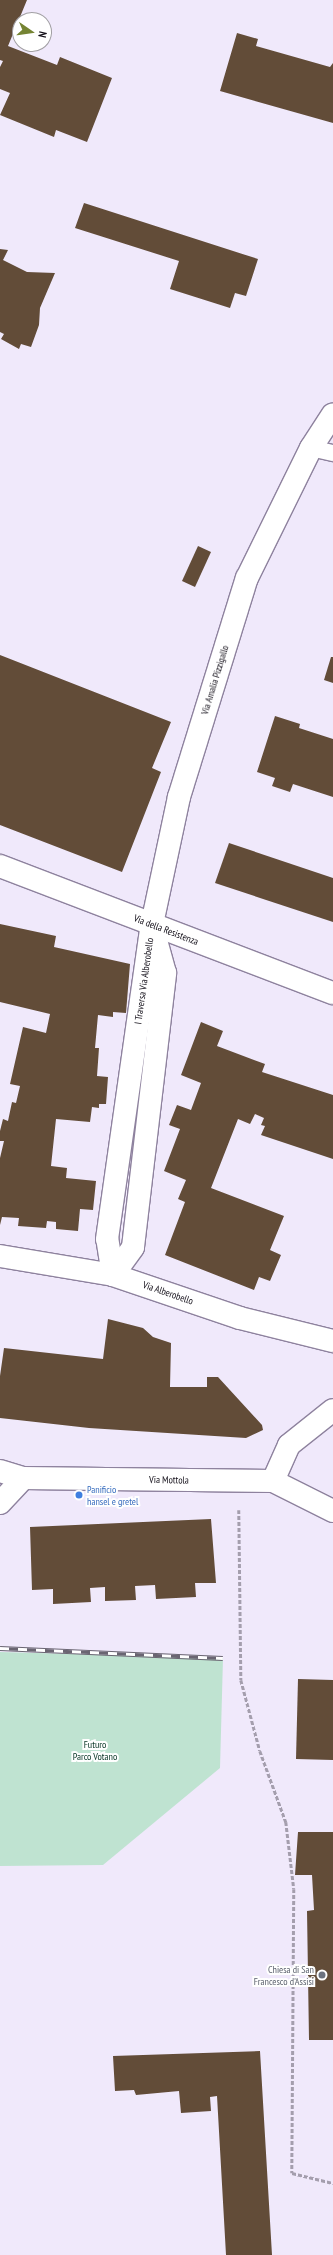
<!DOCTYPE html>
<html>
<head>
<meta charset="utf-8">
<style>
	body { margin:0 }
	#map { position:relative; width:333px; height:2255px; overflow:hidden; background:#f0e9fb; font-family:"PT Sans Narrow",sans-serif }
	div>[style] { position:absolute }
	.green>* { inset:0; background:#bfe3d1 }
	.building>* { inset:0; background:#624c38 }
	.path>* { height:2.5px; margin-top:-1.25px; transform-origin:0; background:repeating-linear-gradient(90deg,#a49ead 0 4px,transparent 0 6px) }
	.roads { filter:drop-shadow(1px 0 #8e829e) drop-shadow(-1px 0 #8e829e) drop-shadow(0 1px #8e829e) drop-shadow(0 -1px #8e829e) }
	.lane>* { height:16px; margin:-8px; padding:0 8px; transform-origin:8px; border-radius:8px; background:#fff }
	.street>* { height:22px; margin:-11px; padding:0 11px; transform-origin:11px; border-radius:11px; background:#fff }
	.secondary>* { height:22px; margin:-11px; padding:0 11px; transform-origin:11px; border-radius:11px; background:#fff }
	.primary>* { height:22px; margin:-11px; padding:0 11px; transform-origin:11px; border-radius:11px; background:#fff }
	.rail>* { height:4.5px; margin-top:-2.25px; transform-origin:0; background:repeating-linear-gradient(90deg,#fff 0 9px,#6a6572 0 18px); box-sizing:border-box; border-block:1px solid #6a6572 }
	.dots>* { width:11px; height:11px; translate:-50% -50%; box-sizing:border-box; border:2px solid #fff; border-radius:50% }
	span { translate:-50% -50%; white-space:nowrap; text-align:center; line-height:1.15; -webkit-text-stroke:4px #fff; paint-order:stroke }
	.street-label { font-size:10px; color:#130f19 }
	.shop-label { font-size:10px; color:#366cbe }
	.left { translate:0 -50%; text-align:left }
	.park-label { font-size:10px; color:#063323 }
	.worship-label { font-size:10px; color:#5b616d }
	.right { translate:-100% -50%; text-align:right }
	.north { position:absolute; left:12px; top:12px; width:40px; height:40px; box-sizing:border-box; background:#fff; border:1px solid #a19fa3; border-radius:50%; rotate:103deg; font-size:11px; font-weight:700; line-height:16px; text-align:center; color:#130f19 }
	.north::after { content:''; display:block; margin:auto; width:14px; height:18px; background:#758433; clip-path:polygon(50% 0,100% 100%,50% 72%,0 100%) }
</style>
</head>
<body>
<div id="map">
	<div class="green">
		<i style="clip-path:polygon(0 1652px,223px 1658px,220px 1768px,103px 1865px,0 1866px)"></i>
	</div>
	<div class="building">
		<i style="clip-path:polygon(0 0,27px 0,8px 46px,57px 65px,60px 57px,112px 78px,87px 142px,56px 130px,54px 137px,0 115px,10px 93px,0 89px,0 67px,3px 61px,0 60px)"></i>
		<i style="clip-path:polygon(237px 33px,258px 39px,256px 46px,330px 67px,333px 63px,333px 123px,220px 91px)"></i>
		<i style="clip-path:polygon(84px 203px,258px 259px,246px 296px,235px 293px,230px 308px,170px 289px,179px 261px,75px 228px)"></i>
		<i style="clip-path:polygon(0 249px,8px 250px,3px 260px,27px 272px,55px 273px,40px 308px,39px 325px,31px 347px,21px 344px,19px 349px,1px 339px,4px 334px,0 332px)"></i>
		<i style="clip-path:polygon(198px 546px,211px 552px,195px 587px,182px 581px)"></i>
		<i style="clip-path:polygon(0 655px,171px 722px,152px 768px,161px 772px,122px 872px,0 825px)"></i>
		<i style="clip-path:polygon(331px 657px,333px 657px,333px 683px,324px 680px)"></i>
		<i style="clip-path:polygon(275px 716px,300px 724px,299px 728px,333px 739px,333px 797px,293px 784px,290px 792px,272px 786px,275px 778px,257px 772px)"></i>
		<i style="clip-path:polygon(229px 843px,333px 878px,333px 922px,215px 883px)"></i>
		<i style="clip-path:polygon(0 924px,56px 936px,54px 947px,130px 964px,126px 1013px,113px 1012px,113px 1017px,98px 1015px,95px 1048px,99px 1048px,97px 1076px,108px 1077px,106px 1104px,99px 1104px,99px 1108px,92px 1107px,90px 1122px,56px 1119px,51px 1166px,67px 1168px,66px 1178px,96px 1181px,93px 1210px,80px 1209px,78px 1231px,56px 1229px,56px 1222px,47px 1221px,46px 1228px,18px 1226px,19px 1218px,2px 1217px,0 1225px,0 1158px,4px 1141px,0 1141px,0 1131px,3px 1119px,8px 1121px,12px 1102px,16px 1103px,20px 1086px,10px 1084px,23px 1027px,46px 1033px,50px 1014px,0 1002px)"></i>
		<i style="clip-path:polygon(201px 1022px,223px 1031px,217px 1046px,265px 1064px,262px 1072px,333px 1095px,333px 1159px,261px 1135px,265px 1126px,261px 1125px,264px 1118px,255px 1114px,250px 1124px,238px 1119px,211px 1188px,284px 1216px,270px 1250px,281px 1255px,270px 1281px,259px 1277px,254px 1290px,165px 1255px,185px 1202px,178px 1199px,186px 1180px,164px 1171px,180px 1129px,169px 1125px,177px 1105px,191px 1110px,201px 1083px,181px 1075px)"></i>
		<i style="clip-path:polygon(108px 1319px,143px 1328px,153px 1337px,171px 1343px,170px 1387px,207px 1387px,207px 1377px,218px 1377px,262px 1425px,263px 1430px,246px 1438px,89px 1428px,0 1418px,0 1376px,4px 1348px,103px 1359px)"></i>
		<i style="clip-path:polygon(211px 1519px,216px 1583px,195px 1583px,196px 1597px,156px 1599px,155px 1585px,135px 1586px,136px 1600px,105px 1601px,105px 1587px,90px 1588px,91px 1602px,53px 1604px,53px 1589px,32px 1590px,30px 1527px)"></i>
		<i style="clip-path:polygon(298px 1679px,333px 1680px,333px 1760px,296px 1759px)"></i>
		<i style="clip-path:polygon(298px 1832px,333px 1832px,333px 2040px,309px 2040px,307px 1911px,314px 1910px,312px 1875px,295px 1875px)"></i>
		<i style="clip-path:polygon(260px 2051px,272px 2255px,226px 2255px,217px 2096px,210px 2097px,211px 2111px,181px 2113px,179px 2091px,136px 2095px,134px 2090px,115px 2091px,113px 2056px)"></i>
	</div>
	<div class="path">
		<i style="left:239px;top:1510px;width:170px;rotate:89.3deg"></i>
		<i style="left:241px;top:1680px;width:73px;rotate:75deg"></i>
		<i style="left:260px;top:1751px;width:76px;rotate:69.9deg"></i>
		<i style="left:286px;top:1822px;width:67px;rotate:83.2deg"></i>
		<i style="left:294px;top:1889px;width:284px;rotate:90.4deg"></i>
		<i style="left:292px;top:2173px;width:42px;rotate:13.7deg"></i>
	</div>
	<div class="roads">
		<div class="lane">
			<i style="left:311px;top:448px;width:23px;rotate:13deg"></i>
		</div>
		<div class="street">
			<i style="left:0;top:866px;width:356px;rotate:20.9deg"></i>
			<i style="left:0;top:1256px;width:115px;rotate:9.5deg"></i>
			<i style="left:113px;top:1275px;width:134px;rotate:18.7deg"></i>
			<i style="left:240px;top:1318px;width:96px;rotate:13.9deg"></i>
			<i style="left:113px;top:1275px;width:36px;rotate:-99deg"></i>
			<i style="left:107px;top:1239px;width:318px;rotate:-81.9deg"></i>
			<i style="left:152px;top:924px;width:130px;rotate:-78deg"></i>
			<i style="left:179px;top:797px;width:229px;rotate:-72.8deg"></i>
			<i style="left:247px;top:578px;width:145px;rotate:-63.8deg"></i>
			<i style="left:311px;top:448px;width:40px;rotate:-57.1deg"></i>
			<i style="left:113px;top:1275px;width:34px;rotate:-54deg"></i>
			<i style="left:133px;top:1247px;width:276px;rotate:-83.3deg"></i>
			<i style="left:165px;top:973px;width:41px;rotate:-105.4deg"></i>
			<i style="left:0;top:1503px;width:34px;rotate:-47deg"></i>
		</div>
		<div class="secondary">
			<i style="left:273px;top:1481px;width:67px;rotate:26.6deg"></i>
		</div>
		<div class="primary">
			<i style="left:0;top:1471px;width:24px;rotate:17deg"></i>
			<i style="left:23px;top:1478px;width:250px;rotate:0.7deg"></i>
			<i style="left:273px;top:1481px;width:39px;rotate:-66deg"></i>
			<i style="left:289px;top:1445px;width:56px;rotate:-38.5deg"></i>
		</div>
	</div>
	<div class="rail">
		<i style="left:0;top:1648px;width:223px;rotate:2.6deg"></i>
	</div>
	<div class="dots">
		<i style="left:79px;top:1495px;background:#3f7fe0"></i>
		<i style="left:322px;top:1975px;background:#6b7280"></i>
	</div>
	<div class="street-label">
		<span style="left:215px;top:680px;rotate:-73deg">Via Amalia Pizzigallo</span>
		<span style="left:166px;top:930px;rotate:21deg">Via della Resistenza</span>
		<span style="left:144px;top:981px;rotate:-82deg">I Traversa Via Alberobello</span>
		<span style="left:168px;top:1293px;rotate:19deg">Via Alberobello</span>
		<span style="left:169px;top:1480px;rotate:1deg">Via Mottola</span>
	</div>
	<div class="shop-label">
		<span class="left" style="left:87px;top:1495px">Panificio<br>hansel e gretel</span>
	</div>
	<div class="park-label">
		<span style="left:95px;top:1750px">Futuro<br>Parco Votano</span>
	</div>
	<div class="worship-label">
		<span class="right" style="left:314px;top:1975px">Chiesa di San<br>Francesco d'Assisi</span>
	</div>
	<div class="north">N</div>
</div>
</body>
</html>
